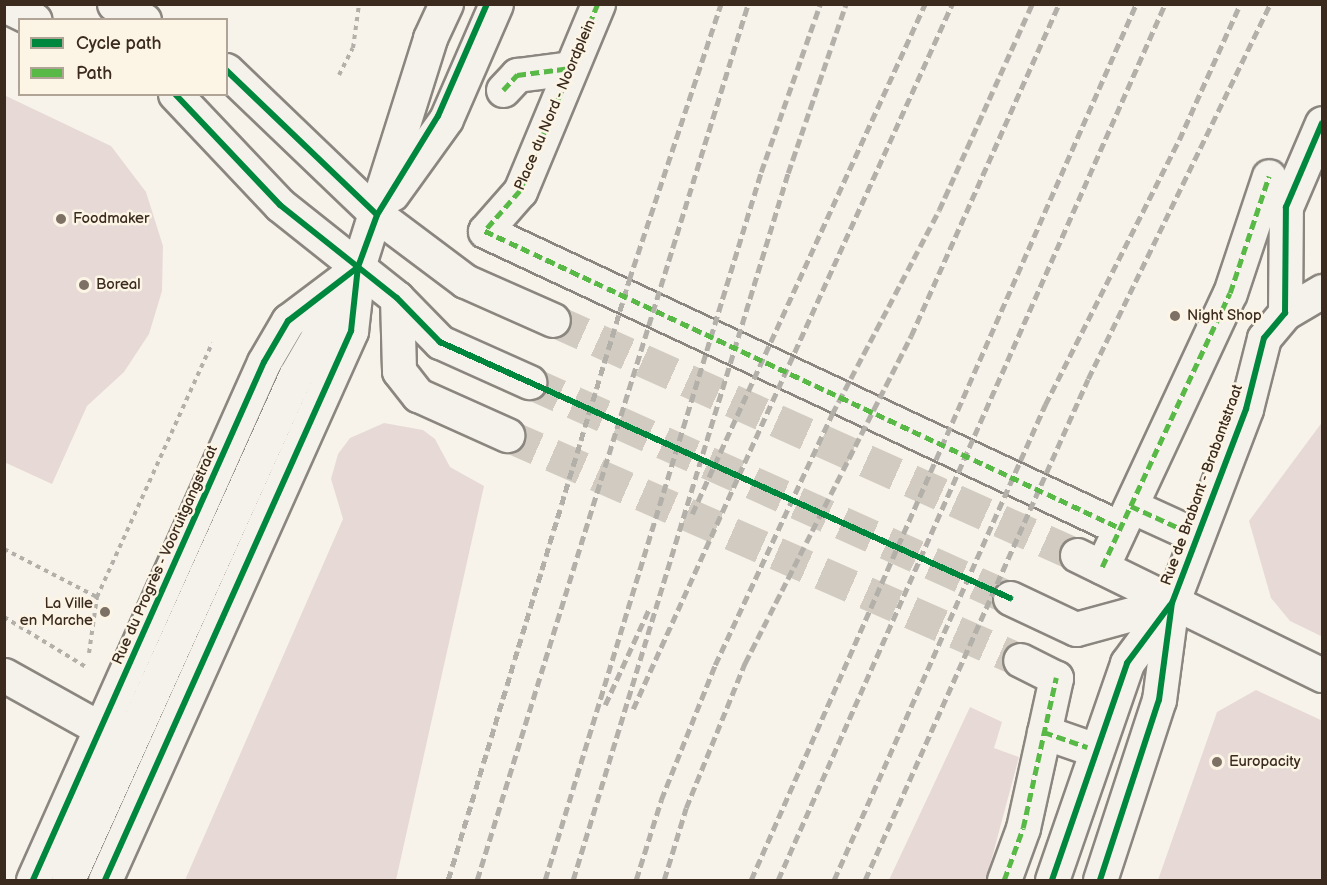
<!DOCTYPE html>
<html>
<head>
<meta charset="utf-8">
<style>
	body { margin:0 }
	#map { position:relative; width:1327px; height:885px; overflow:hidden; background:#f7f3ea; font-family:"Balsamiq Sans",sans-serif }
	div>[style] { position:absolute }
	.building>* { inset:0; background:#e7dad6 }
	.minor-tunnel>* { height:33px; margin-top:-16.5px; transform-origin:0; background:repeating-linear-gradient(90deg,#d1cbc1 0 33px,transparent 0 49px) }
	.path>* { height:4px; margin-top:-2px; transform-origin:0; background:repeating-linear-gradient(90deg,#b3afa9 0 4.5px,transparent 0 9px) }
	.roads { filter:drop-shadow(2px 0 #8b867f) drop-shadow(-2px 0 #8b867f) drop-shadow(0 2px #8b867f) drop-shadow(0 -2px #8b867f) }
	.minor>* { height:33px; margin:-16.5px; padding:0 16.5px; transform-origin:16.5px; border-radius:16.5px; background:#f5f2ec }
	.rail>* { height:4.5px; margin-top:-2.25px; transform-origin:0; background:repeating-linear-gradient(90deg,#b3afa9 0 9px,transparent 0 13.5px) }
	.quiet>* { height:4.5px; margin-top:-2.25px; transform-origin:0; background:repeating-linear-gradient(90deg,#58b947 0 9px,transparent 0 13.5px) }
	.cycleway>* { height:6px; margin:-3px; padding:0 3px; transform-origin:3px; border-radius:3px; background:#00873e }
	.dots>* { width:16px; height:16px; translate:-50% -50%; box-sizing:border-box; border:3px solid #fcf5e5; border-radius:50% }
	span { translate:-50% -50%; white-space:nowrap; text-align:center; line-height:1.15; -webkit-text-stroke:5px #fcf5e5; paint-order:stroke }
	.street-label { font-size:15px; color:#3b2a1e }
	.poi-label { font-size:15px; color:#3b2a1e }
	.left { translate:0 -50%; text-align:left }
	.right { translate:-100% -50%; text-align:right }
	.frame { position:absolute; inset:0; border:6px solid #3b2a1e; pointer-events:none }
	.legend { position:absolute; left:18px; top:18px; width:210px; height:78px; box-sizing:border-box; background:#fcf5e5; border:2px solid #afa495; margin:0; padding:8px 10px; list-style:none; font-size:18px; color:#3b2a1e }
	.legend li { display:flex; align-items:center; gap:12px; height:30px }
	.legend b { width:30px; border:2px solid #afa495 }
</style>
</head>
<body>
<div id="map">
	<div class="building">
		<i style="clip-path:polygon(4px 95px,111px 146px,146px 192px,163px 246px,162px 291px,149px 334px,124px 372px,87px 406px,52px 484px,4px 462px)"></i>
		<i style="clip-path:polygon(1323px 421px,1323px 637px,1290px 621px,1271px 598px,1249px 521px)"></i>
		<i style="clip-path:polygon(384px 423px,423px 430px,435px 439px,450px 467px,484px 486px,396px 880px,185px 880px,343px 519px,331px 479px,338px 454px,350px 438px)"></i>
		<i style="clip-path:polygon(1256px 690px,1323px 721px,1323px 880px,1158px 880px,1217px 712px)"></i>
		<i style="clip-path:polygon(970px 707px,1002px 722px,994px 748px,1019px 757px,986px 880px,889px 880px)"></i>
	</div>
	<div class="minor-tunnel">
		<i style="left:553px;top:320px;width:574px;rotate:24.15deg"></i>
		<i style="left:529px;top:382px;width:527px;rotate:24.18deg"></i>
		<i style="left:507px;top:435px;width:560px;rotate:23.68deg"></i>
	</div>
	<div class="path">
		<i style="left:339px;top:75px;width:30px;rotate:-63deg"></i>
		<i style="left:353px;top:48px;width:44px;rotate:-82.2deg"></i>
		<i style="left:4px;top:549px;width:105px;rotate:27.3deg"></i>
		<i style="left:4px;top:617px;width:96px;rotate:31.4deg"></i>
		<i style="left:89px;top:653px;width:57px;rotate:-81.9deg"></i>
		<i style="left:97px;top:597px;width:279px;rotate:-65.6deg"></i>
	</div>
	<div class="roads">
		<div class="minor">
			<i style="left:114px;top:4px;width:34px;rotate:28deg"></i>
			<i style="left:598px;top:4px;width:203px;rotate:112.6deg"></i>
			<i style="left:520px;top:191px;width:53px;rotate:131.2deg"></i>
			<i style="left:485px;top:231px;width:701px;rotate:25.07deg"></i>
			<i style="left:4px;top:5px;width:34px;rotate:26deg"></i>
			<i style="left:226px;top:70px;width:209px;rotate:43.8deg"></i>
			<i style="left:377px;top:215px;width:110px;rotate:36.9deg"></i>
			<i style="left:465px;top:281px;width:96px;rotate:23.9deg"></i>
			<i style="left:503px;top:90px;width:21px;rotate:-47deg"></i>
			<i style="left:517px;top:75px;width:54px;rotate:-7.4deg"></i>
			<i style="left:175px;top:94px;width:153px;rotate:46.6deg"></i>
			<i style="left:280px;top:205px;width:149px;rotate:38.5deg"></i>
			<i style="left:397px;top:298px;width:62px;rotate:45.7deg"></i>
			<i style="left:440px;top:342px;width:98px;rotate:24.2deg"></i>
			<i style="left:392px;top:194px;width:92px;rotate:-54.2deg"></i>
			<i style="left:446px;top:119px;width:125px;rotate:-66.5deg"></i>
			<i style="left:397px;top:298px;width:73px;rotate:88.4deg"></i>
			<i style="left:399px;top:371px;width:31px;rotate:52deg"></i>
			<i style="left:418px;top:395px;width:98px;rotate:24.2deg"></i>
			<i style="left:1285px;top:313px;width:106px;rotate:-89.5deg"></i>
			<i style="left:1286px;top:207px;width:91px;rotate:-66.8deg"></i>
			<i style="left:1131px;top:506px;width:53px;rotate:24.6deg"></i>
			<i style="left:1077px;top:555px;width:273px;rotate:26.1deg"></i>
			<i style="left:1102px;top:567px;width:302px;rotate:-65deg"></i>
			<i style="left:1230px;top:293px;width:123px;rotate:-71.6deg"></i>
			<i style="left:1010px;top:598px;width:73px;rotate:25.2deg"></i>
			<i style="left:1076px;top:629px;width:99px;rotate:-15.2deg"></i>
			<i style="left:4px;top:675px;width:134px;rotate:29.1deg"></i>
			<i style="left:1044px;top:732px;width:46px;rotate:19.2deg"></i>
			<i style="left:33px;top:880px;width:567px;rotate:-65.97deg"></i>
			<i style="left:264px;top:362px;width:48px;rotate:-59.7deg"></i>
			<i style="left:288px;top:321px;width:71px;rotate:-37deg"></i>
			<i style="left:68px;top:880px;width:553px;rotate:-65.75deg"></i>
			<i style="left:295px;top:376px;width:126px;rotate:-60deg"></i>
			<i style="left:358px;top:267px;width:240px;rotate:-72.5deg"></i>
			<i style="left:430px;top:38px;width:38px;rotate:-65deg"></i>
			<i style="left:105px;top:880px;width:602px;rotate:-65.86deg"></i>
			<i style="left:351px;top:331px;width:53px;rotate:-83.5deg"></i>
			<i style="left:1004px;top:880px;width:55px;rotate:-69.9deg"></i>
			<i style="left:1023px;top:828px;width:154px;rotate:-77.6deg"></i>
			<i style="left:1056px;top:678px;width:40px;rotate:-153.4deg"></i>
			<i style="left:1052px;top:880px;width:230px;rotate:-70.9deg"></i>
			<i style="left:1127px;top:663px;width:71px;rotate:-53.6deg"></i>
			<i style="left:1100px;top:880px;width:189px;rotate:-71.9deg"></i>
			<i style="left:1159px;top:700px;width:98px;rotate:-82.4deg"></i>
			<i style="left:1172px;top:603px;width:208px;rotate:-69.1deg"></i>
			<i style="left:1246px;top:409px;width:73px;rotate:-75.8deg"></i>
			<i style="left:1264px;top:338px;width:33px;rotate:-50deg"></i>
			<i style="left:1285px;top:313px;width:43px;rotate:-30.7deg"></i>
		</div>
	</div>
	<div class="rail">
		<i style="left:692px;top:514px;width:561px;rotate:-65.45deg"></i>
		<i style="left:605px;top:705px;width:106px;rotate:-65.4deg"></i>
		<i style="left:633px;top:709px;width:774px;rotate:-65.65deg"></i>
		<i style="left:448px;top:880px;width:627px;rotate:-73.21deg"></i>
		<i style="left:629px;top:280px;width:291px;rotate:-71.6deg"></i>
		<i style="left:477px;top:880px;width:917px;rotate:-72.81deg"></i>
		<i style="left:545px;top:880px;width:740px;rotate:-73.03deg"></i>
		<i style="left:761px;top:172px;width:178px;rotate:-70.6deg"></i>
		<i style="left:573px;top:880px;width:739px;rotate:-73.09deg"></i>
		<i style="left:788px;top:173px;width:179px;rotate:-71.1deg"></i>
		<i style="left:636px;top:880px;width:84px;rotate:-72.6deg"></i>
		<i style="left:661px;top:800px;width:145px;rotate:-68.2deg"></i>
		<i style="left:715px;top:665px;width:277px;rotate:-65deg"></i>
		<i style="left:832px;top:414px;width:230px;rotate:-62.3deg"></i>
		<i style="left:939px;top:210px;width:226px;rotate:-65.7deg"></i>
		<i style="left:664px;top:880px;width:75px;rotate:-73deg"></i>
		<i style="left:686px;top:808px;width:157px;rotate:-67.9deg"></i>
		<i style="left:745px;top:663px;width:367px;rotate:-63.1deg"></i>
		<i style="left:911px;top:336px;width:363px;rotate:-66deg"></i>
		<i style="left:751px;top:880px;width:957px;rotate:-66.27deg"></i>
		<i style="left:778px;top:880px;width:958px;rotate:-66.17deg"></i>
		<i style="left:834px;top:880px;width:520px;rotate:-66.05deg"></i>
		<i style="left:1045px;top:405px;width:297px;rotate:-63.2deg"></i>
		<i style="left:1179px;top:140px;width:149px;rotate:-65.8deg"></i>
		<i style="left:865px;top:880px;width:548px;rotate:-66.01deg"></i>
		<i style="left:1088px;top:379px;width:417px;rotate:-64.1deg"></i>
	</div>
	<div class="quiet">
		<i style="left:598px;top:4px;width:203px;rotate:112.6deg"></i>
		<i style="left:520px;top:191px;width:53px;rotate:131.2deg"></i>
		<i style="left:485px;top:231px;width:701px;rotate:25.07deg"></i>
		<i style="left:503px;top:90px;width:21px;rotate:-47deg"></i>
		<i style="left:517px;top:75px;width:54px;rotate:-7.4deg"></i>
		<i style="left:1131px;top:506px;width:53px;rotate:24.6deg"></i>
		<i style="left:1102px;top:567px;width:302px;rotate:-65deg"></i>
		<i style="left:1230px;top:293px;width:123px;rotate:-71.6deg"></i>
		<i style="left:1044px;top:732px;width:46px;rotate:19.2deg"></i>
		<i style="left:1004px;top:880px;width:55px;rotate:-69.9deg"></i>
		<i style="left:1023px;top:828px;width:154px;rotate:-77.6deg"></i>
	</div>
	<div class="cycleway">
		<i style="left:226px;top:70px;width:209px;rotate:43.8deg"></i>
		<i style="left:175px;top:94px;width:153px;rotate:46.6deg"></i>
		<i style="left:280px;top:205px;width:149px;rotate:38.5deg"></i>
		<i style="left:397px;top:298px;width:62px;rotate:45.7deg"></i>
		<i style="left:440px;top:342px;width:625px;rotate:24.19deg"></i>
		<i style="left:33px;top:880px;width:567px;rotate:-65.97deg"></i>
		<i style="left:264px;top:362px;width:48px;rotate:-59.7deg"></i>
		<i style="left:288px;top:321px;width:88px;rotate:-37.6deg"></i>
		<i style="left:105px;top:880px;width:602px;rotate:-65.86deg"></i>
		<i style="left:351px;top:331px;width:64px;rotate:-83.8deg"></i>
		<i style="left:358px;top:267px;width:55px;rotate:-69.9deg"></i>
		<i style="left:377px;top:215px;width:116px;rotate:-58.4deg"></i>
		<i style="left:438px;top:116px;width:122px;rotate:-66.4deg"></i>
		<i style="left:1052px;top:880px;width:230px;rotate:-70.9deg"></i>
		<i style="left:1127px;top:663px;width:72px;rotate:-53.4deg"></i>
		<i style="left:1100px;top:880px;width:189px;rotate:-71.9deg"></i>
		<i style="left:1159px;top:700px;width:98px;rotate:-82.4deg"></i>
		<i style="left:1172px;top:603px;width:208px;rotate:-69.1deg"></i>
		<i style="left:1246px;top:409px;width:73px;rotate:-75.8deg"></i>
		<i style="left:1264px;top:338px;width:33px;rotate:-50deg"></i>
		<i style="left:1285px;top:313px;width:106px;rotate:-89.5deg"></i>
		<i style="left:1286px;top:207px;width:91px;rotate:-66.8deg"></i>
	</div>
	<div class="dots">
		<i style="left:61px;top:219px;background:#7d7065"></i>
		<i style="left:84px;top:285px;background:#7d7065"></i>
		<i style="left:1175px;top:316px;background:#7d7065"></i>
		<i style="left:105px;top:612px;background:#7d7065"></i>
		<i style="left:1217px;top:762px;background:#7d7065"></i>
	</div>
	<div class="street-label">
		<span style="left:555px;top:105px;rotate:-67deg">Place du Nord - Noordplein</span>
		<span style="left:1202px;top:485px;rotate:-70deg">Rue de Brabant - Brabantstraat</span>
		<span style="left:165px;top:555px;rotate:-66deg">Rue du Progrès - Vooruitgangstraat</span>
	</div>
	<div class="poi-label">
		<span class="left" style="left:73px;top:219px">Foodmaker</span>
		<span class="left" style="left:96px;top:285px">Boreal</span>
		<span class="left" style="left:1187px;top:316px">Night Shop</span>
		<span class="right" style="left:93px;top:612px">La Ville<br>en Marche</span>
		<span class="left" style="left:1229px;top:762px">Europacity</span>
	</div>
	<div class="frame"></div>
	<ul class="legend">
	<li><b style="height:8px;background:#00873e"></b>Cycle path</li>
	<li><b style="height:8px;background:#58b947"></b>Path</li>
	</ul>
</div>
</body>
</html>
